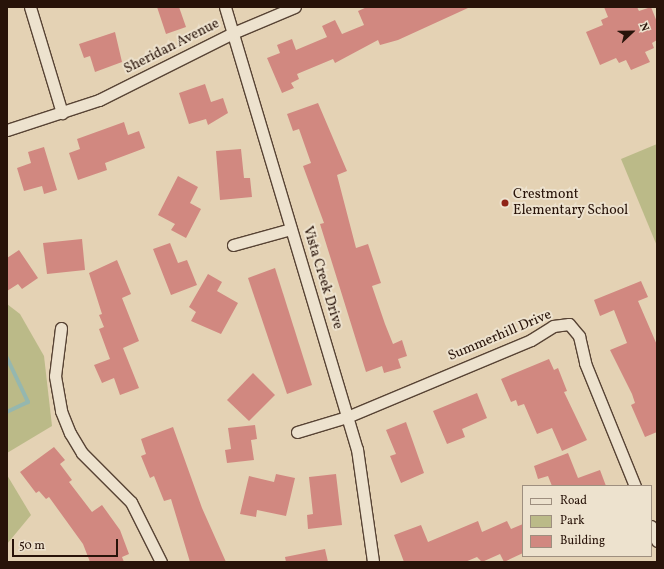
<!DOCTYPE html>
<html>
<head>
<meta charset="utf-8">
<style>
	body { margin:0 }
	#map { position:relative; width:664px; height:569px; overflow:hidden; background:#e4d2b4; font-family:Vollkorn,serif }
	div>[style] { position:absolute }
	.green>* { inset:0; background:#bbba88 }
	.stream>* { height:4px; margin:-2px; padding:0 2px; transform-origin:2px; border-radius:2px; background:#95b7af }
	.building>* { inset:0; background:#d18880 }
	.roads { filter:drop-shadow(1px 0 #574334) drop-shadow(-1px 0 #574334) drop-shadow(0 1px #574334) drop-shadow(0 -1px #574334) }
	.minor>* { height:11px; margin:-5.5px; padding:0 5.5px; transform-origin:5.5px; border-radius:5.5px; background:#ede2ce }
	.dots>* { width:11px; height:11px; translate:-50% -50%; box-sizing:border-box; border:2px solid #ede2ce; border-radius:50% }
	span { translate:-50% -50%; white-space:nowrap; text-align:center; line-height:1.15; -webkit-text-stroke:4px #ede2ce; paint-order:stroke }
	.street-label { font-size:14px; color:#281309 }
	.poi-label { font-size:14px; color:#281309 }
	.left { translate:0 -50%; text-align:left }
	.frame { position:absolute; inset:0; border:8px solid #281309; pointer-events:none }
	.legend { position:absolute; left:522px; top:485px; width:130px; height:72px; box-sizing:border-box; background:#ede2ce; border:1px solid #9e8f7f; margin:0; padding:5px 7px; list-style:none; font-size:12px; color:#281309 }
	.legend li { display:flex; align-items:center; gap:8px; height:20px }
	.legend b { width:20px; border:1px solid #9e8f7f }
	.north { position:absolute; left:612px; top:12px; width:40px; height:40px; -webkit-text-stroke:3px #ede2ce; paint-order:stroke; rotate:68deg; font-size:11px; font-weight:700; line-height:16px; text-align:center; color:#281309 }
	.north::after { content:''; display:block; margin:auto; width:14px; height:18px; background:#281309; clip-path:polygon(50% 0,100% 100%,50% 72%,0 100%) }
	.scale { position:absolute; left:12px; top:539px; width:106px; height:18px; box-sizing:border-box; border:2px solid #281309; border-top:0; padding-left:5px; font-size:12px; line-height:14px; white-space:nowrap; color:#281309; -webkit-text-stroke:3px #ede2ce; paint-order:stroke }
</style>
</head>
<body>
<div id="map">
	<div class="green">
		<i style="clip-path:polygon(657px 144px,657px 246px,621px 159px)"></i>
		<i style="clip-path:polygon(7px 304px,20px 314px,44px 356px,52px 426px,7px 453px)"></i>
		<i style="clip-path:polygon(7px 475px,31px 515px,7px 544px)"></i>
	</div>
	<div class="stream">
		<i style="left:7px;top:358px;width:49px;rotate:64.5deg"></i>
		<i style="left:28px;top:402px;width:23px;rotate:155deg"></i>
	</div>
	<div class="building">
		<i style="clip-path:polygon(157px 7px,179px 7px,186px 27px,166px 34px)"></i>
		<i style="clip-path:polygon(367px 7px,468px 8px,398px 40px,380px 45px,378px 40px,335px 63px,333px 59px,297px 74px,299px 79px,291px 83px,294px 88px,282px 93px,267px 58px,280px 53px,277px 45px,292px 39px,296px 50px,327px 37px,322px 26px,335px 20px,342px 34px,364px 25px,358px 11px)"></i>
		<i style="clip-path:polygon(604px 7px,637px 7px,639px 11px,651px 7px,657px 22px,657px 40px,652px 43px,654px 48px,645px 52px,650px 62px,631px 70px,626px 60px,619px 63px,616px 58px,600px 65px,586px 32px,603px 25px,601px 20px,608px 17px)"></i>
		<i style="clip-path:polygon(115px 32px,122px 62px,95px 72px,90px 56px,84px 58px,79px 44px)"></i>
		<i style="clip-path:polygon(205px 84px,211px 102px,223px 98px,228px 113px,208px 125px,206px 119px,189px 124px,179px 93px)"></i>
		<i style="clip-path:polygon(318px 103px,347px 171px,337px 175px,356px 248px,368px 244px,381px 283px,372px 286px,385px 324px,393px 344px,402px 340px,407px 356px,398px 359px,401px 368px,384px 373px,382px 366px,366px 372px,320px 224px,324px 223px,303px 166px,311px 163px,299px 129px,293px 131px,287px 114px)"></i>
		<i style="clip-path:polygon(124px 122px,128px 135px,139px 131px,145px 148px,105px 163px,107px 170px,78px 180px,69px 153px,80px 149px,77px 139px)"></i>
		<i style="clip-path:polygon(44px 147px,57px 190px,44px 194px,42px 186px,24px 191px,17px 168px,31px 163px,28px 152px)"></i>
		<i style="clip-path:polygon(241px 149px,244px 178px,250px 178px,252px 197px,220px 200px,216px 151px)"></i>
		<i style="clip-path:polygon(178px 176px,198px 187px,190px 203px,201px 209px,186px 238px,171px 230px,175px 224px,158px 215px)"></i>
		<i style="clip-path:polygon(82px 239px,85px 270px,47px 274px,43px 243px)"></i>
		<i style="clip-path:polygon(170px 243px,178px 263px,187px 260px,197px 285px,171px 295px,153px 249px)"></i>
		<i style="clip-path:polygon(19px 250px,38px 278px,22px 289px,18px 284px,7px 291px,7px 258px)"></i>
		<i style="clip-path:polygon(117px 260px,131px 294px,122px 298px,139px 341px,123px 348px,139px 388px,120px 395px,114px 378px,102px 383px,94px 365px,110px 359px,99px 329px,104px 327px,99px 315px,102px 314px,89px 273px)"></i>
		<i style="clip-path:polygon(275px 268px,312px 385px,287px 394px,248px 278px)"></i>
		<i style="clip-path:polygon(208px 274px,222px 282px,217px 291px,238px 303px,221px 334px,191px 321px,196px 312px,189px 307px)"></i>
		<i style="clip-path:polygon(641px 281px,648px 297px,638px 301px,657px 345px,657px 432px,645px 437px,631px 405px,635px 403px,632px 394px,610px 350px,627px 343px,614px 310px,600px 316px,594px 300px)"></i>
		<i style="clip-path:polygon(549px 359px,554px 370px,558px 368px,567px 391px,564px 392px,587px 440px,562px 451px,552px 428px,537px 434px,524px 404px,518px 406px,516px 400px,511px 402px,501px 379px)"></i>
		<i style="clip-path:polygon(253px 373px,275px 395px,249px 421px,227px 400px)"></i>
		<i style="clip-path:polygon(477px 393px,487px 418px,462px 429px,465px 437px,447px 444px,433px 411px)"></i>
		<i style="clip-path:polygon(406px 422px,424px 473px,401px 483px,390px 456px,396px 454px,386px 430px)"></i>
		<i style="clip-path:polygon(255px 425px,257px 439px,251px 440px,254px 460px,227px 463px,225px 450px,231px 449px,228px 428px)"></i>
		<i style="clip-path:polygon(173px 427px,202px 508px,226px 562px,190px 562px,171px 499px,164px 501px,154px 476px,150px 478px,141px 456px,146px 454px,141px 439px)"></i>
		<i style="clip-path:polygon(54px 447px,65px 460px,60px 464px,72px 480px,69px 482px,92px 512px,102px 505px,120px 530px,129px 554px,122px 557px,124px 562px,90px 562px,83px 544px,49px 497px,46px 499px,39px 491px,36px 493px,20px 472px)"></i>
		<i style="clip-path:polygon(568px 453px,578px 478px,600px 470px,606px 486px,552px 486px,548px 476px,538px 479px,534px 466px)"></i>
		<i style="clip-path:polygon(276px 474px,295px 478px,286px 516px,257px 510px,256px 517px,240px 514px,249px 476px,274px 482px)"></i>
		<i style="clip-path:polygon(336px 474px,342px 525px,308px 529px,307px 515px,313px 514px,309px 477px)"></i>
		<i style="clip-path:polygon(478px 521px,482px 532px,507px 521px,511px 529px,523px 524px,523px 553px,504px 562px,500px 554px,482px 562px,477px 557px,465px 562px,404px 562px,394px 535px,421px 525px,428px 542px)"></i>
		<i style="clip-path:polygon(325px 549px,328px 562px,286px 562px,285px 557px)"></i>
	</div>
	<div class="roads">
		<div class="minor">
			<i style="left:30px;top:7px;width:111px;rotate:73.2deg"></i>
			<i style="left:225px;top:7px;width:461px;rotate:73.4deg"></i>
			<i style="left:357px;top:449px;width:114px;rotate:81.9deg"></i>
			<i style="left:7px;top:130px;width:97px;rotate:-18.1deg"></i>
			<i style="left:99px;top:100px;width:150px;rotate:-26.6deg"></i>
			<i style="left:233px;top:33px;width:67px;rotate:-22.8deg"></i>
			<i style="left:233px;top:245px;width:60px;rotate:-15.4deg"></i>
			<i style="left:61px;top:328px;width:48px;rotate:97.1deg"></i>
			<i style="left:55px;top:376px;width:36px;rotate:80deg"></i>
			<i style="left:61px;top:411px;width:24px;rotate:68deg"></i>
			<i style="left:70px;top:433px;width:23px;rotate:59deg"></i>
			<i style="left:82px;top:453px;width:69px;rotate:45deg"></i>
			<i style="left:131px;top:502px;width:67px;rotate:63.4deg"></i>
			<i style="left:297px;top:432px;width:52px;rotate:-16.7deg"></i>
			<i style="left:347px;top:417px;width:199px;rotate:-22.7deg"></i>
			<i style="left:531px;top:340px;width:26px;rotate:-32deg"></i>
			<i style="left:553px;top:326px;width:16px;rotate:-7deg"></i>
			<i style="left:569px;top:324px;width:16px;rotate:50deg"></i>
			<i style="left:579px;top:336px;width:28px;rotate:77deg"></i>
			<i style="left:585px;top:363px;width:133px;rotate:67.9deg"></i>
			<i style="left:651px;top:526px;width:16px;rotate:68deg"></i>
		</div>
	</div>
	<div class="dots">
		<i style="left:505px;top:203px;background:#8f2418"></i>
	</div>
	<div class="street-label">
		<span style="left:172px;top:47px;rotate:-27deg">Sheridan Avenue</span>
		<span style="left:322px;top:278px;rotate:73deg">Vista Creek Drive</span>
		<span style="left:500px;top:336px;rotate:-23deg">Summerhill Drive</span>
	</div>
	<div class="poi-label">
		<span class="left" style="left:513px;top:203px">Crestmont<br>Elementary School</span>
	</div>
	<div class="frame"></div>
	<ul class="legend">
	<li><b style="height:5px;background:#ede2ce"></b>Road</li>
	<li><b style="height:11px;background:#bbba88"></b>Park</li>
	<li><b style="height:11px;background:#d18880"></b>Building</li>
	</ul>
	<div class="north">N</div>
	<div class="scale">50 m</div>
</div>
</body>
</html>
